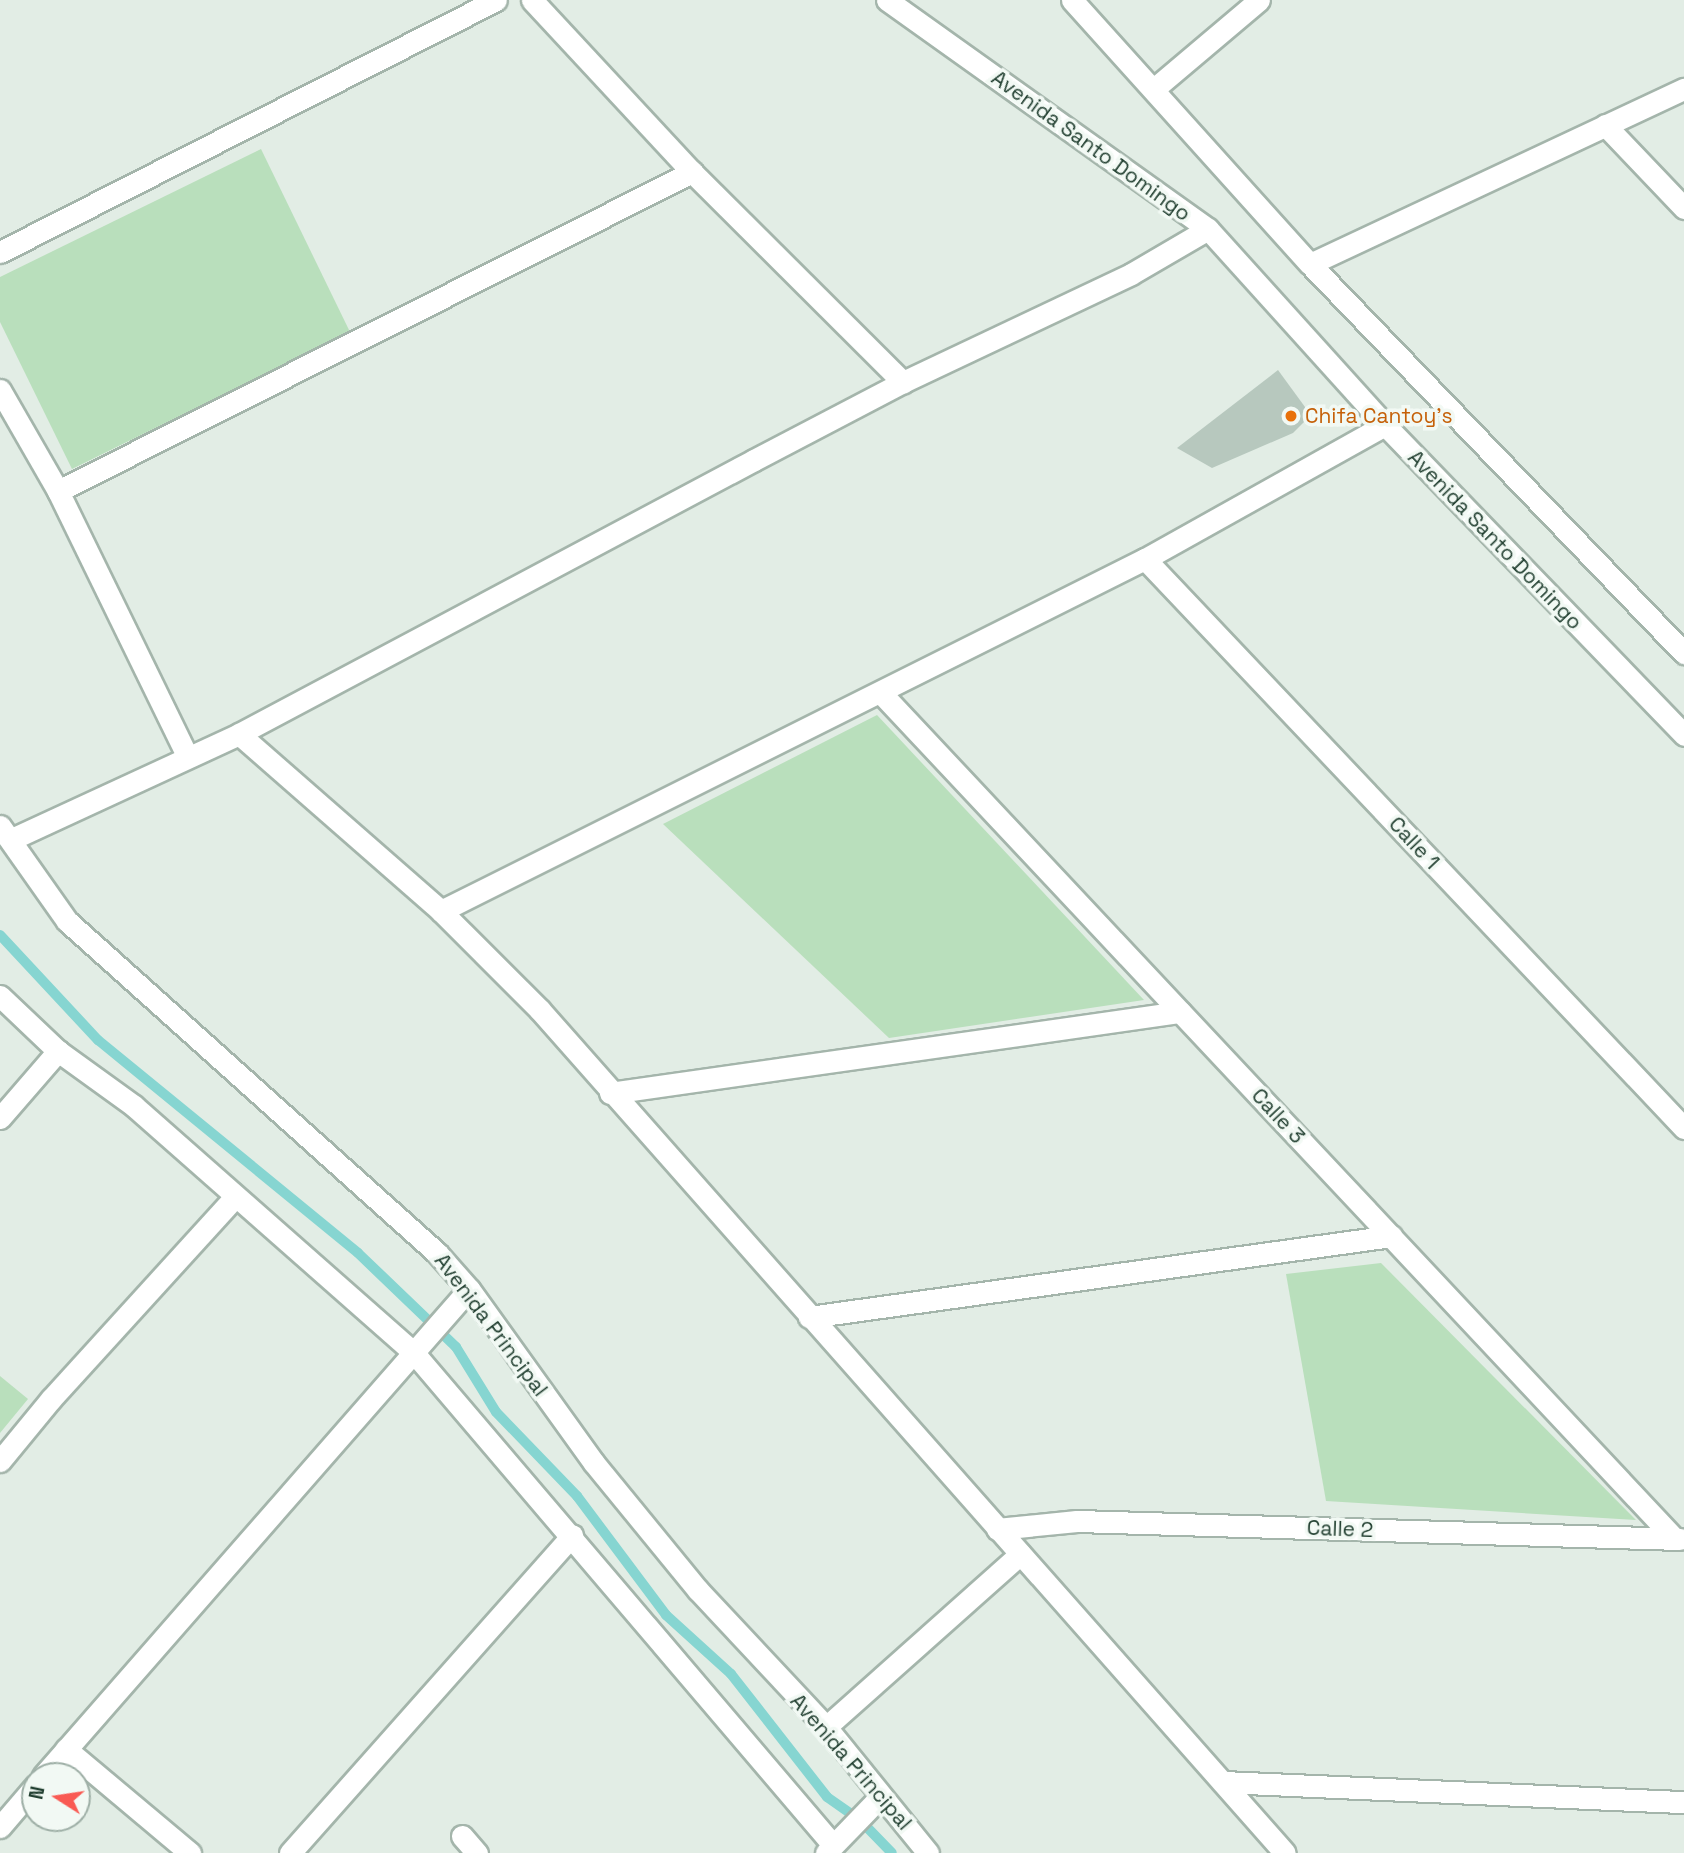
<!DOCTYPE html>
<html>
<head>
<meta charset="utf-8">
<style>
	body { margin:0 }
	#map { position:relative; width:1684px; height:1853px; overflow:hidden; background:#e2ede5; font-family:"Space Grotesk",sans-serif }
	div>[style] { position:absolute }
	.green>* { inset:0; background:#b9dfbc }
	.stream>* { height:10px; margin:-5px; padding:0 5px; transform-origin:5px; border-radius:5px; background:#86d5d1 }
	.building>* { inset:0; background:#b7c8be }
	.roads { filter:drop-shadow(2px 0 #a4b5ab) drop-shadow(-2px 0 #a4b5ab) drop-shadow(0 2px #a4b5ab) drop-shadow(0 -2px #a4b5ab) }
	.street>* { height:21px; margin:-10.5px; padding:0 10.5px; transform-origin:10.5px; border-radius:10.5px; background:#fff }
	.secondary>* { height:21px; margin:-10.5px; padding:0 10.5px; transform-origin:10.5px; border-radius:10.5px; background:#fff }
	.dots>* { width:19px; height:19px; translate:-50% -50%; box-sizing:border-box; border:4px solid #f2f9f4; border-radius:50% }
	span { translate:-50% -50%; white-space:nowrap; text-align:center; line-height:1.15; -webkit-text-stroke:7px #f2f9f4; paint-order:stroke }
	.street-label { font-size:21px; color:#213f30 }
	.food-label { font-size:21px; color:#c56008 }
	.left { translate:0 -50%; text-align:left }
	.north { position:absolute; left:21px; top:1762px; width:70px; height:70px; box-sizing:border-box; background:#f2f9f4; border:2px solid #9eafa6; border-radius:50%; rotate:282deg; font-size:19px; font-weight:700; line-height:28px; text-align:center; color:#213f30 }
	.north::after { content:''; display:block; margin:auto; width:24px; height:32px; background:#f95a53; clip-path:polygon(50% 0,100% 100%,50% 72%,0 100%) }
</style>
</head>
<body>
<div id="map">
	<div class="green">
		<i style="clip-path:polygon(261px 149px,350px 332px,72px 469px,0 322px,0 277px)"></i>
		<i style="clip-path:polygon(877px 715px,1144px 1000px,889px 1038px,663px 824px)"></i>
		<i style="clip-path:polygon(1381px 1263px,1636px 1520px,1326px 1501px,1286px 1274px)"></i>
		<i style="clip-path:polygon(0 1376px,28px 1399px,0 1433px)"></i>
	</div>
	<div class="stream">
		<i style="left:0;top:935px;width:144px;rotate:47deg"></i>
		<i style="left:98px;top:1040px;width:336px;rotate:39.3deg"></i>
		<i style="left:358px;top:1253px;width:136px;rotate:43.8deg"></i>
		<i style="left:456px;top:1347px;width:76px;rotate:58.4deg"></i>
		<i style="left:496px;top:1412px;width:117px;rotate:46deg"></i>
		<i style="left:577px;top:1496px;width:149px;rotate:53.2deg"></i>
		<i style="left:666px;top:1615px;width:88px;rotate:42.2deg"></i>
		<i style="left:731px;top:1674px;width:156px;rotate:52deg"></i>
		<i style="left:827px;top:1797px;width:39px;rotate:35deg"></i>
		<i style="left:859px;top:1819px;width:47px;rotate:45.9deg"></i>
	</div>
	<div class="building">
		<i style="clip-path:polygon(1278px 370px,1305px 407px,1306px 420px,1293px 433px,1212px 468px,1177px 448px)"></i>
	</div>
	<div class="roads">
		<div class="street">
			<i style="left:532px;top:0;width:235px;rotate:47.1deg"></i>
			<i style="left:692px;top:172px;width:298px;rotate:44.9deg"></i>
			<i style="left:887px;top:0;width:394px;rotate:35.5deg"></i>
			<i style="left:1208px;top:229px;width:264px;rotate:47.9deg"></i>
			<i style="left:1385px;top:425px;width:431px;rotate:46deg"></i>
			<i style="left:1155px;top:88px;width:136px;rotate:-40.2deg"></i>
			<i style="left:1605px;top:125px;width:115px;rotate:46.4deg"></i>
			<i style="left:0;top:252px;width:556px;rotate:-26.93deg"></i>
			<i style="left:1310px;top:264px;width:413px;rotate:-25.1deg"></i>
			<i style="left:0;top:390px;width:116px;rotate:60.1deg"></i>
			<i style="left:58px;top:491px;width:296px;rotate:64deg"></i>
			<i style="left:58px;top:491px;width:710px;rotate:-26.71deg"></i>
			<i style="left:1145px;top:559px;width:784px;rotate:46.55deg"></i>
			<i style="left:881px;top:693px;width:1160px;rotate:46.82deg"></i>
			<i style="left:239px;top:734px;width:269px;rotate:41.2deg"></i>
			<i style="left:441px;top:911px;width:139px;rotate:45deg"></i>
			<i style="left:539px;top:1009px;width:1126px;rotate:48.53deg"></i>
			<i style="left:0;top:826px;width:116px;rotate:54.8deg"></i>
			<i style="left:67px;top:921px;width:497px;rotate:41.9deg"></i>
			<i style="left:437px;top:1253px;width:48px;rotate:48.4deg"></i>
			<i style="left:469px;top:1289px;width:214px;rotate:54.3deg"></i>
			<i style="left:594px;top:1463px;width:164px;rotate:50.7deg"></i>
			<i style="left:698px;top:1590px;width:187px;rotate:46.9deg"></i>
			<i style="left:826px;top:1727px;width:162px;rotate:51deg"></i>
			<i style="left:12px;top:839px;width:250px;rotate:-24.8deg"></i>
			<i style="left:239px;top:734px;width:583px;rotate:-28.01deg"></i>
			<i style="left:754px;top:460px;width:168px;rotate:-27.6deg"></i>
			<i style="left:903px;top:382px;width:252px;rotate:-25.3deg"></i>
			<i style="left:1131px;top:274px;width:89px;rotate:-30.3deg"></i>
			<i style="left:441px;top:911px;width:787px;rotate:-26.57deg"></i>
			<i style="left:1145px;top:559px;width:275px;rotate:-29.2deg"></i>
			<i style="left:0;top:996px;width:80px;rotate:43.5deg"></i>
			<i style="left:58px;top:1051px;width:94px;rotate:35.9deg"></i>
			<i style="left:134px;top:1106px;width:373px;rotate:41.4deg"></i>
			<i style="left:414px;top:1353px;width:646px;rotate:49.58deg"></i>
			<i style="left:610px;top:1093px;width:576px;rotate:-8.09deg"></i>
			<i style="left:0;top:1118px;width:89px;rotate:-49.1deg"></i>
			<i style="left:809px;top:1317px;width:588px;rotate:-7.92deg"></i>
			<i style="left:0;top:1461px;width:80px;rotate:-50.6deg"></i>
			<i style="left:51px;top:1399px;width:273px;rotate:-47.7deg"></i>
			<i style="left:997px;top:1529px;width:80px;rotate:-5.7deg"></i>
			<i style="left:1077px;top:1521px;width:603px;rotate:1.71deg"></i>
			<i style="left:826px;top:1727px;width:260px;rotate:-41.7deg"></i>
			<i style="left:66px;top:1749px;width:162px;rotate:40deg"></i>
			<i style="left:43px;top:1776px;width:647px;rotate:-48.82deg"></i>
			<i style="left:1223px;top:1782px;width:461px;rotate:2.5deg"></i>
			<i style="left:0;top:1827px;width:54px;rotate:-49.5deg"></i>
			<i style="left:462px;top:1836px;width:23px;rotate:49deg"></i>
			<i style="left:290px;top:1853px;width:425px;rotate:-48.4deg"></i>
			<i style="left:826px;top:1853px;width:79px;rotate:-46deg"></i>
		</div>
		<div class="secondary">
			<i style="left:1072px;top:0;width:355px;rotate:48deg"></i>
			<i style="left:1310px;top:264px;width:540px;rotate:46.13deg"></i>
		</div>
	</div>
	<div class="dots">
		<i style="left:1291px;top:416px;background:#e8710a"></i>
	</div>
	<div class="street-label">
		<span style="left:1091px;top:146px;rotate:36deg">Avenida Santo Domingo</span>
		<span style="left:1495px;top:540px;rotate:46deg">Avenida Santo Domingo</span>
		<span style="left:1414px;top:843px;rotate:47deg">Calle 1</span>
		<span style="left:1278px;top:1116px;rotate:47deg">Calle 3</span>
		<span style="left:491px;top:1325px;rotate:53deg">Avenida Principal</span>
		<span style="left:1340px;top:1529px;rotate:2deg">Calle 2</span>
		<span style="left:851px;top:1762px;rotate:49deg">Avenida Principal</span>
	</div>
	<div class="food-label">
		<span class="left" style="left:1305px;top:416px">Chifa Cantoy's</span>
	</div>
	<div class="north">N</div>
</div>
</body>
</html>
